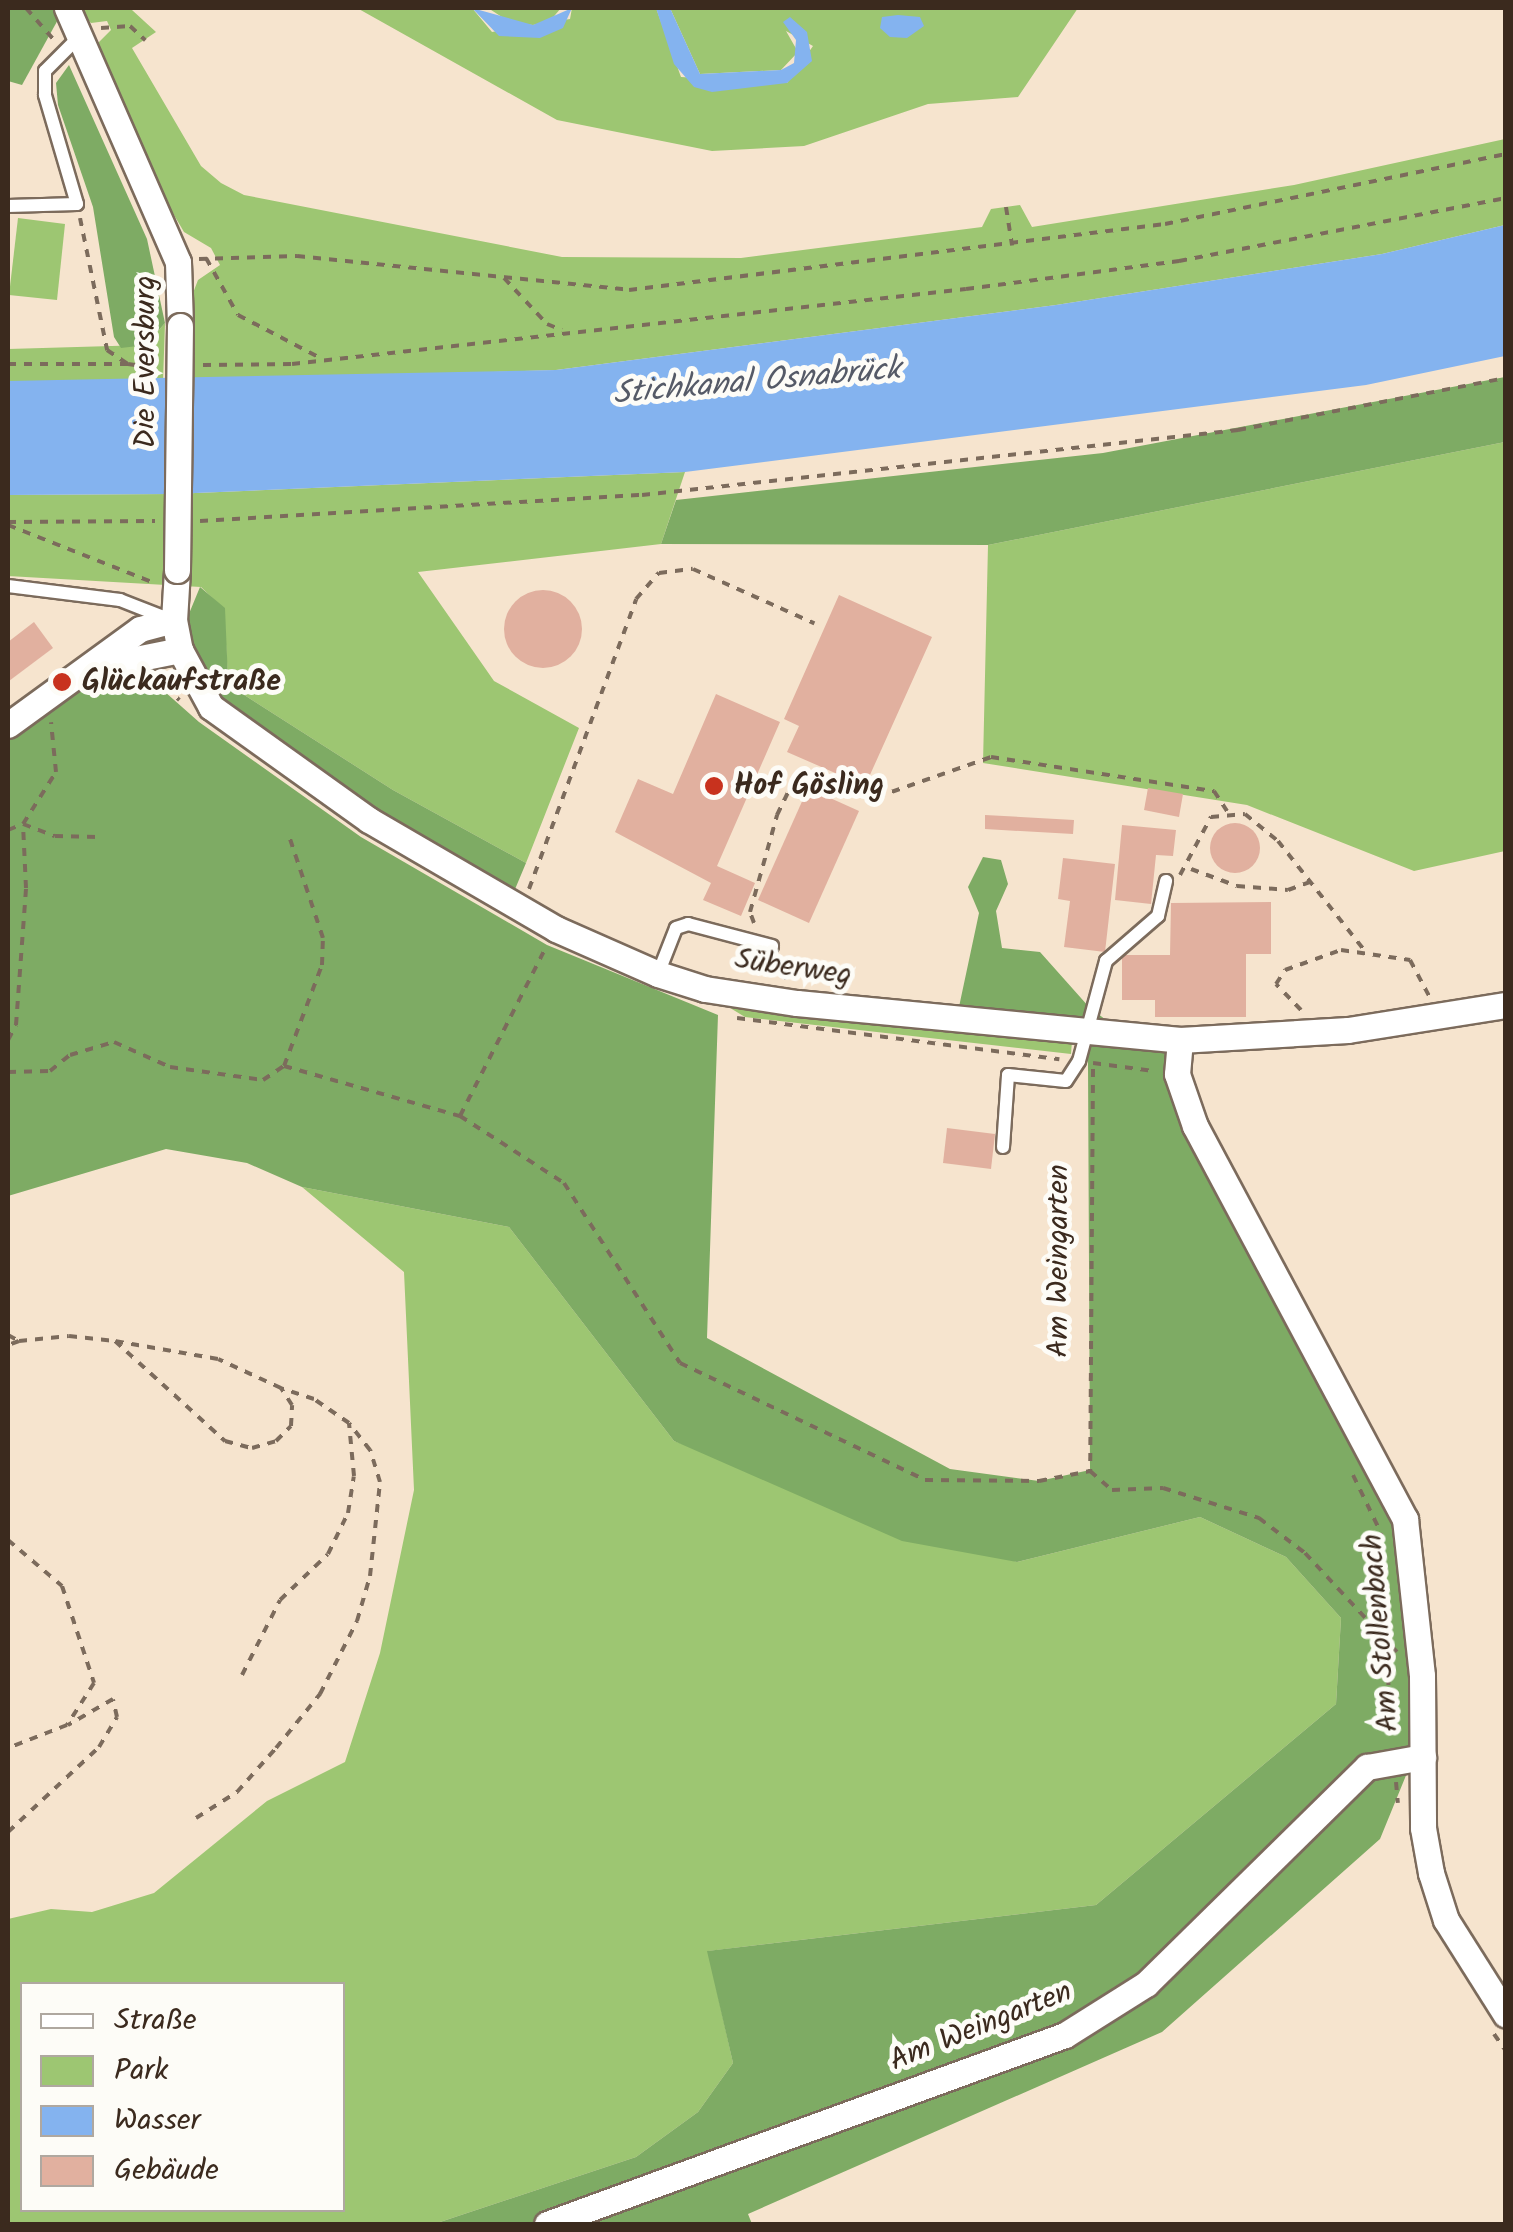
<!DOCTYPE html>
<html>
<head>
<meta charset="utf-8">
<style>
	body { margin:0 }
	#map { position:relative; width:1513px; height:2232px; overflow:hidden; background:#f6e4ce; font-family:Kalam,sans-serif }
	div>[style] { position:absolute }
	.green>* { inset:0; background:#9dc672 }
	.forest>* { inset:0; background:#7eab64 }
	.water>* { inset:0; background:#84b3ef }
	.building>* { inset:0; background:#e1b09f }
	.round { border-radius:50% }
	.path>* { height:4px; margin-top:-2px; transform-origin:0; background:repeating-linear-gradient(90deg,#7c6b5c 0 8px,transparent 0 16px) }
	.roads { filter:drop-shadow(2px 0 #7c6b5c) drop-shadow(-2px 0 #7c6b5c) drop-shadow(0 2px #7c6b5c) drop-shadow(0 -2px #7c6b5c) }
	.lane>* { height:12px; margin:-6px; padding:0 6px; transform-origin:6px; border-radius:6px; background:#fff }
	.street>* { height:25px; margin:-12.5px; padding:0 12.5px; transform-origin:12.5px; border-radius:12.5px; background:#fff }
	.bridges { filter:drop-shadow(2px 0 #7c6b5c) drop-shadow(-2px 0 #7c6b5c) drop-shadow(0 2px #7c6b5c) drop-shadow(0 -2px #7c6b5c) }
	.street-bridge>* { height:25px; margin:-12.5px; padding:0 12.5px; transform-origin:12.5px; border-radius:12.5px; background:#fff }
	.dots>* { width:28px; height:28px; translate:-50% -50%; box-sizing:border-box; border:5px solid #fdfcf7; border-radius:50% }
	span { translate:-50% -50%; white-space:nowrap; text-align:center; line-height:1.15; -webkit-text-stroke:10px #fdfcf7; paint-order:stroke }
	.street-label { font-size:30px; color:#3b2a1e }
	.poi-label { font-size:30px; color:#3b2a1e; font-weight:700 }
	.left { translate:0 -50%; text-align:left }
	.water-label { font-size:32px; color:#555a67; font-style:italic }
	.frame { position:absolute; inset:0; border:10px solid #3b2a1e; pointer-events:none }
	.legend { position:absolute; left:20px; top:1982px; width:325px; height:230px; box-sizing:border-box; background:#fdfcf7; border:2px solid #afa8a0; margin:0; padding:12px 18px; list-style:none; font-size:30px; color:#3b2a1e }
	.legend li { display:flex; align-items:center; gap:20px; height:50px }
	.legend b { width:50px; border:2px solid #afa8a0 }
</style>
</head>
<body>
<div id="map">
	<div class="green">
		<i style="clip-path:polygon(77px 8px,132px 10px,156px 32px,132px 48px,201px 166px,221px 183px,244px 195px,562px 257px,741px 258px,982px 227px,991px 209px,1020px 205px,1032px 227px,1294px 185px,1505px 139px,1505px 225px,1382px 254px,1056px 305px,556px 370px,190px 381px,193px 293px,198px 280px,220px 265px,211px 248px,184px 232px,164px 198px,100px 56px,97px 44px,111px 30px,107px 21px,91px 23px)"></i>
		<i style="clip-path:polygon(357px 8px,472px 8px,492px 32px,570px 19px,572px 8px,656px 8px,681px 77px,787px 83px,813px 46px,786px 31px,798px 52px,781px 70px,700px 74px,670px 8px,1078px 8px,1018px 97px,928px 104px,804px 146px,712px 151px,557px 120px)"></i>
		<i style="clip-path:polygon(488px 8px,561px 8px,550px 21px,533px 25px,511px 23px)"></i>
		<i style="clip-path:polygon(18px 218px,65px 224px,57px 300px,9px 295px)"></i>
		<i style="clip-path:polygon(165px 323px,163px 382px,8px 381px,8px 349px,146px 345px)"></i>
		<i style="clip-path:polygon(1505px 442px,1505px 851px,1414px 871px,1247px 805px,983px 763px,988px 545px)"></i>
		<i style="clip-path:polygon(685px 472px,661px 544px,418px 572px,494px 681px,579px 728px,526px 863px,393px 790px,238px 691px,228px 679px,224px 609px,201px 587px,8px 576px,8px 495px,172px 494px)"></i>
		<i style="clip-path:polygon(717px 1000px,1072px 1041px,1071px 1054px,745px 1017px)"></i>
		<i style="clip-path:polygon(evenodd,302px 1187px,509px 1227px,674px 1441px,1017px 1562px,1200px 1517px,1286px 1557px,1341px 1618px,1336px 1704px,1096px 1905px,708px 1951px,733px 2063px,698px 2112px,636px 2157px,434px 2224px,8px 2224px,8px 1919px,51px 1909px,92px 1912px,154px 1893px,267px 1801px,345px 1762px,380px 1653px,414px 1490px,404px 1272px,302px 1187px,22px 1984px,342px 1984px,342px 2210px,22px 2210px,22px 1984px)"></i>
	</div>
	<div class="forest">
		<i style="clip-path:polygon(8px 8px,56px 8px,60px 16px,22px 85px,8px 81px)"></i>
		<i style="clip-path:polygon(69px 65px,147px 239px,165px 323px,146px 345px,121px 348px,114px 337px,93px 207px,58px 105px,56px 83px)"></i>
		<i style="clip-path:polygon(1505px 377px,1505px 442px,988px 545px,661px 544px,676px 500px,1103px 453px)"></i>
		<i style="clip-path:polygon(200px 587px,225px 608px,228px 679px,238px 691px,393px 790px,526px 863px,513px 894px,377px 813px,218px 701px,195px 666px,186px 621px)"></i>
		<i style="clip-path:polygon(139px 669px,199px 722px,361px 837px,547px 945px,718px 1015px,707px 1338px,950px 1469px,1039px 1481px,1090px 1470px,1088px 1064px,1083px 1033px,956px 1021px,979px 913px,968px 887px,983px 857px,1001px 860px,1008px 884px,996px 911px,1002px 948px,1040px 952px,1089px 1007px,1127px 1036px,1180px 1040px,1178px 1074px,1391px 1487px,1423px 1757px,1407px 1773px,1380px 1839px,1162px 2032px,748px 2214px,752px 2224px,434px 2224px,636px 2157px,698px 2112px,733px 2063px,707px 1951px,1096px 1905px,1336px 1704px,1341px 1618px,1286px 1557px,1200px 1517px,1017px 1562px,902px 1541px,674px 1441px,509px 1227px,302px 1187px,247px 1163px,166px 1149px,8px 1196px,8px 740px,102px 673px)"></i>
	</div>
	<div class="water">
		<i style="clip-path:polygon(472px 8px,533px 25px,572px 8px,563px 28px,540px 38px,499px 36px)"></i>
		<i style="clip-path:polygon(656px 8px,670px 8px,700px 74px,781px 70px,794px 63px,796px 40px,783px 22px,790px 17px,807px 32px,812px 61px,787px 83px,712px 92px,694px 87px,674px 64px)"></i>
		<i style="clip-path:polygon(898px 15px,920px 17px,924px 26px,907px 38px,890px 37px,880px 28px,882px 17px)"></i>
		<i style="clip-path:polygon(1505px 225px,1505px 356px,1366px 385px,685px 472px,172px 494px,8px 495px,8px 381px,556px 370px,1056px 305px,1382px 254px)"></i>
	</div>
	<div class="building">
		<i class="round" style="left:504px;top:590px;width:78px;height:78px"></i>
		<i style="clip-path:polygon(839px 595px,932px 637px,865px 786px,787px 752px,799px 726px,784px 719px)"></i>
		<i style="clip-path:polygon(34px 622px,53px 648px,9px 681px,8px 642px)"></i>
		<i style="clip-path:polygon(716px 694px,780px 722px,717px 866px,755px 883px,741px 916px,703px 900px,711px 883px,615px 832px,638px 779px,673px 794px)"></i>
		<i style="clip-path:polygon(808px 788px,859px 811px,809px 923px,758px 900px)"></i>
		<i style="clip-path:polygon(1148px 788px,1183px 794px,1179px 817px,1144px 810px)"></i>
		<i style="clip-path:polygon(985px 815px,1074px 820px,1073px 834px,985px 829px)"></i>
		<i class="round" style="left:1210px;top:823px;width:50px;height:50px"></i>
		<i style="clip-path:polygon(1122px 825px,1176px 830px,1173px 856px,1156px 855px,1151px 904px,1115px 900px)"></i>
		<i style="clip-path:polygon(1063px 858px,1115px 864px,1105px 952px,1064px 947px,1070px 901px,1058px 899px)"></i>
		<i style="clip-path:polygon(1271px 902px,1271px 954px,1246px 954px,1246px 1017px,1155px 1017px,1155px 1000px,1122px 1000px,1122px 955px,1170px 955px,1171px 903px)"></i>
		<i style="clip-path:polygon(947px 1128px,995px 1134px,991px 1169px,943px 1163px)"></i>
	</div>
	<div class="path">
		<i style="left:26px;top:8px;width:43px;rotate:48.8deg"></i>
		<i style="left:101px;top:28px;width:29px;rotate:-4deg"></i>
		<i style="left:130px;top:26px;width:21px;rotate:43deg"></i>
		<i style="left:1006px;top:207px;width:39px;rotate:81deg"></i>
		<i style="left:80px;top:218px;width:135px;rotate:78.4deg"></i>
		<i style="left:107px;top:350px;width:25px;rotate:34deg"></i>
		<i style="left:128px;top:364px;width:30px;rotate:8deg"></i>
		<i style="left:206px;top:258px;width:65px;rotate:60.7deg"></i>
		<i style="left:238px;top:315px;width:95px;rotate:27.6deg"></i>
		<i style="left:199px;top:259px;width:98px;rotate:-1.8deg"></i>
		<i style="left:297px;top:256px;width:334px;rotate:5.8deg"></i>
		<i style="left:629px;top:290px;width:540px;rotate:-7.02deg"></i>
		<i style="left:1165px;top:224px;width:348px;rotate:-11.6deg"></i>
		<i style="left:504px;top:278px;width:63px;rotate:46.9deg"></i>
		<i style="left:547px;top:324px;width:16px;rotate:22deg"></i>
		<i style="left:8px;top:364px;width:120px"></i>
		<i style="left:203px;top:365px;width:89px;rotate:-0.6deg"></i>
		<i style="left:292px;top:364px;width:678px;rotate:-6.35deg"></i>
		<i style="left:966px;top:289px;width:215px;rotate:-7.5deg"></i>
		<i style="left:1179px;top:261px;width:333px;rotate:-10.9deg"></i>
		<i style="left:200px;top:521px;width:443px;rotate:-3.4deg"></i>
		<i style="left:642px;top:495px;width:600px;rotate:-6.22deg"></i>
		<i style="left:1238px;top:430px;width:273px;rotate:-11deg"></i>
		<i style="left:8px;top:522px;width:147px;rotate:-0.4deg"></i>
		<i style="left:8px;top:525px;width:155px;rotate:21.6deg"></i>
		<i style="left:153px;top:677px;width:35px;rotate:41deg"></i>
		<i style="left:8px;top:830px;width:16px;rotate:-22deg"></i>
		<i style="left:23px;top:824px;width:62px;rotate:-57.6deg"></i>
		<i style="left:56px;top:772px;width:50px;rotate:-95.7deg"></i>
		<i style="left:1191px;top:869px;width:49px;rotate:20.3deg"></i>
		<i style="left:1237px;top:886px;width:51px;rotate:4.5deg"></i>
		<i style="left:1288px;top:890px;width:23px;rotate:-20deg"></i>
		<i style="left:1180px;top:875px;width:66px;rotate:-61.9deg"></i>
		<i style="left:1211px;top:817px;width:34px;rotate:-5deg"></i>
		<i style="left:1245px;top:814px;width:43px;rotate:39.3deg"></i>
		<i style="left:1278px;top:841px;width:139px;rotate:51.7deg"></i>
		<i style="left:529px;top:889px;width:309px;rotate:-69.7deg"></i>
		<i style="left:636px;top:599px;width:35px;rotate:-49deg"></i>
		<i style="left:659px;top:573px;width:34px;rotate:-7deg"></i>
		<i style="left:693px;top:569px;width:133px;rotate:24.1deg"></i>
		<i style="left:754px;top:923px;width:12px;rotate:-110deg"></i>
		<i style="left:750px;top:912px;width:101px;rotate:-74.4deg"></i>
		<i style="left:777px;top:815px;width:32px;rotate:-64deg"></i>
		<i style="left:791px;top:786px;width:15px;rotate:-32deg"></i>
		<i style="left:804px;top:778px;width:75px;rotate:14.6deg"></i>
		<i style="left:877px;top:797px;width:121px;rotate:-19.3deg"></i>
		<i style="left:991px;top:757px;width:226px;rotate:8.7deg"></i>
		<i style="left:1214px;top:791px;width:24px;rotate:57deg"></i>
		<i style="left:778px;top:960px;width:21px;rotate:67deg"></i>
		<i style="left:1301px;top:1010px;width:36px;rotate:-134deg"></i>
		<i style="left:1276px;top:984px;width:17px;rotate:-57deg"></i>
		<i style="left:1285px;top:970px;width:59px;rotate:-19.7deg"></i>
		<i style="left:1341px;top:950px;width:70px;rotate:8.2deg"></i>
		<i style="left:1410px;top:960px;width:40px;rotate:62deg"></i>
		<i style="left:737px;top:1018px;width:325px;rotate:7.3deg"></i>
		<i style="left:8px;top:1040px;width:17px;rotate:-62deg"></i>
		<i style="left:16px;top:1025px;width:137px;rotate:-85.8deg"></i>
		<i style="left:26px;top:888px;width:64px;rotate:-92.7deg"></i>
		<i style="left:23px;top:824px;width:34px;rotate:21deg"></i>
		<i style="left:55px;top:836px;width:43px;rotate:1.3deg"></i>
		<i style="left:1093px;top:1063px;width:61px;rotate:7.6deg"></i>
		<i style="left:284px;top:1066px;width:108px;rotate:-69.4deg"></i>
		<i style="left:322px;top:965px;width:27px;rotate:-88deg"></i>
		<i style="left:323px;top:938px;width:108px;rotate:-108.4deg"></i>
		<i style="left:1093px;top:1069px;width:402px;rotate:90.4deg"></i>
		<i style="left:1090px;top:1471px;width:29px;rotate:41deg"></i>
		<i style="left:1112px;top:1490px;width:51px;rotate:-2.2deg"></i>
		<i style="left:1163px;top:1488px;width:101px;rotate:17.4deg"></i>
		<i style="left:1259px;top:1518px;width:58px;rotate:37.3deg"></i>
		<i style="left:1305px;top:1553px;width:135px;rotate:47.1deg"></i>
		<i style="left:8px;top:1072px;width:42px;rotate:-1.4deg"></i>
		<i style="left:50px;top:1071px;width:26px;rotate:-39deg"></i>
		<i style="left:70px;top:1055px;width:46px;rotate:-16.5deg"></i>
		<i style="left:114px;top:1042px;width:61px;rotate:24.1deg"></i>
		<i style="left:170px;top:1067px;width:94px;rotate:8deg"></i>
		<i style="left:263px;top:1080px;width:25px;rotate:-34deg"></i>
		<i style="left:284px;top:1066px;width:183px;rotate:15.9deg"></i>
		<i style="left:460px;top:1116px;width:124px;rotate:32.8deg"></i>
		<i style="left:564px;top:1183px;width:214px;rotate:57.2deg"></i>
		<i style="left:680px;top:1363px;width:272px;rotate:25.5deg"></i>
		<i style="left:925px;top:1480px;width:114px;rotate:0.5deg"></i>
		<i style="left:1039px;top:1481px;width:52px;rotate:-11.1deg"></i>
		<i style="left:460px;top:1116px;width:190px;rotate:-63deg"></i>
		<i style="left:8px;top:1335px;width:13px;rotate:29deg"></i>
		<i style="left:19px;top:1341px;width:12px;rotate:160deg"></i>
		<i style="left:19px;top:1341px;width:50px;rotate:-5.7deg"></i>
		<i style="left:69px;top:1336px;width:46px;rotate:6.2deg"></i>
		<i style="left:115px;top:1341px;width:149px;rotate:42.3deg"></i>
		<i style="left:225px;top:1441px;width:28px;rotate:15deg"></i>
		<i style="left:252px;top:1448px;width:25px;rotate:-16deg"></i>
		<i style="left:276px;top:1441px;width:21px;rotate:-45deg"></i>
		<i style="left:291px;top:1426px;width:21px;rotate:-87deg"></i>
		<i style="left:292px;top:1405px;width:20px;rotate:-123deg"></i>
		<i style="left:281px;top:1388px;width:69px;rotate:-155.3deg"></i>
		<i style="left:218px;top:1359px;width:105px;rotate:-170.1deg"></i>
		<i style="left:1353px;top:1475px;width:64px;rotate:64.2deg"></i>
		<i style="left:1381px;top:1533px;width:205px;rotate:87.2deg"></i>
		<i style="left:8px;top:1540px;width:71px;rotate:40.4deg"></i>
		<i style="left:62px;top:1586px;width:102px;rotate:71.7deg"></i>
		<i style="left:94px;top:1683px;width:50px;rotate:122.7deg"></i>
		<i style="left:67px;top:1725px;width:63px;rotate:158.7deg"></i>
		<i style="left:242px;top:1675px;width:84px;rotate:-63.1deg"></i>
		<i style="left:280px;top:1600px;width:66px;rotate:-43.8deg"></i>
		<i style="left:328px;top:1554px;width:46px;rotate:-64deg"></i>
		<i style="left:348px;top:1513px;width:37px;rotate:-81deg"></i>
		<i style="left:354px;top:1476px;width:53px;rotate:-95.4deg"></i>
		<i style="left:349px;top:1423px;width:42px;rotate:-145.6deg"></i>
		<i style="left:314px;top:1399px;width:35px;rotate:-162deg"></i>
		<i style="left:1396px;top:1782px;width:21px;rotate:85deg"></i>
		<i style="left:196px;top:1818px;width:49px;rotate:-32.4deg"></i>
		<i style="left:237px;top:1792px;width:59px;rotate:-48.4deg"></i>
		<i style="left:276px;top:1748px;width:70px;rotate:-50.8deg"></i>
		<i style="left:320px;top:1694px;width:82px;rotate:-63.1deg"></i>
		<i style="left:357px;top:1621px;width:47px;rotate:-73.9deg"></i>
		<i style="left:370px;top:1576px;width:95px;rotate:-83.9deg"></i>
		<i style="left:380px;top:1482px;width:34px;rotate:-107deg"></i>
		<i style="left:370px;top:1450px;width:34px;rotate:-128deg"></i>
		<i style="left:8px;top:1832px;width:125px;rotate:-43deg"></i>
		<i style="left:99px;top:1747px;width:35px;rotate:-59deg"></i>
		<i style="left:117px;top:1717px;width:18px;rotate:-103deg"></i>
		<i style="left:113px;top:1699px;width:52px;rotate:150deg"></i>
		<i style="left:1494px;top:2034px;width:21px;rotate:55deg"></i>
	</div>
	<div class="roads">
		<div class="lane">
			<i style="left:8px;top:206px;width:69px;rotate:-1.7deg"></i>
			<i style="left:77px;top:204px;width:114px;rotate:-106.4deg"></i>
			<i style="left:45px;top:95px;width:24px;rotate:-90deg"></i>
			<i style="left:45px;top:71px;width:48px;rotate:-45deg"></i>
			<i style="left:8px;top:586px;width:113px;rotate:7.1deg"></i>
			<i style="left:120px;top:600px;width:49px;rotate:21.4deg"></i>
			<i style="left:658px;top:974px;width:49px;rotate:-68.6deg"></i>
			<i style="left:676px;top:928px;width:13px;rotate:-18deg"></i>
			<i style="left:688px;top:924px;width:87px;rotate:14.7deg"></i>
			<i style="left:1003px;top:1147px;width:72px;rotate:-86deg"></i>
			<i style="left:1008px;top:1075px;width:58px;rotate:5.9deg"></i>
			<i style="left:1066px;top:1081px;width:24px;rotate:-57deg"></i>
			<i style="left:1079px;top:1061px;width:104px;rotate:-74.9deg"></i>
			<i style="left:1106px;top:961px;width:69px;rotate:-40.9deg"></i>
			<i style="left:1158px;top:916px;width:36px;rotate:-77deg"></i>
		</div>
		<div class="street">
			<i style="left:67px;top:8px;width:277px;rotate:66.4deg"></i>
			<i style="left:178px;top:262px;width:64px;rotate:88.2deg"></i>
			<i style="left:177px;top:570px;width:50px;rotate:93.4deg"></i>
			<i style="left:174px;top:620px;width:31px;rotate:79deg"></i>
			<i style="left:180px;top:650px;width:65px;rotate:61.5deg"></i>
			<i style="left:211px;top:707px;width:194px;rotate:35.6deg"></i>
			<i style="left:369px;top:820px;width:216px;rotate:30.2deg"></i>
			<i style="left:556px;top:929px;width:111px;rotate:23.8deg"></i>
			<i style="left:658px;top:974px;width:49px;rotate:17.7deg"></i>
			<i style="left:705px;top:989px;width:93px;rotate:8.7deg"></i>
			<i style="left:797px;top:1003px;width:385px;rotate:5.5deg"></i>
			<i style="left:1180px;top:1040px;width:168px;rotate:-3.4deg"></i>
			<i style="left:1348px;top:1030px;width:160px;rotate:-9deg"></i>
			<i style="left:91px;top:668px;width:91px;rotate:-11.4deg"></i>
			<i style="left:8px;top:725px;width:163px;rotate:-36deg"></i>
			<i style="left:140px;top:629px;width:35px;rotate:-15deg"></i>
			<i style="left:1180px;top:1040px;width:34px;rotate:95deg"></i>
			<i style="left:1177px;top:1074px;width:55px;rotate:70.9deg"></i>
			<i style="left:1195px;top:1126px;width:446px;rotate:61.9deg"></i>
			<i style="left:1405px;top:1519px;width:158px;rotate:83.8deg"></i>
			<i style="left:1422px;top:1676px;width:152px;rotate:89.6deg"></i>
			<i style="left:1423px;top:1828px;width:46px;rotate:79.9deg"></i>
			<i style="left:1431px;top:1873px;width:49px;rotate:72.3deg"></i>
			<i style="left:1446px;top:1920px;width:112px;rotate:57.7deg"></i>
			<i style="left:547px;top:2224px;width:551px;rotate:-20.05deg"></i>
			<i style="left:1065px;top:2035px;width:96px;rotate:-32.2deg"></i>
			<i style="left:1146px;top:1984px;width:310px;rotate:-44.5deg"></i>
			<i style="left:1367px;top:1767px;width:57px;rotate:-10.1deg"></i>
		</div>
	</div>
	<div class="bridges">
		<div class="street-bridge">
			<i style="left:177px;top:570px;width:244px;rotate:-89.3deg"></i>
		</div>
	</div>
	<div class="dots">
		<i style="left:62px;top:682px;background:#c8321e"></i>
		<i style="left:714px;top:786px;background:#c8321e"></i>
	</div>
	<div class="street-label">
		<span style="left:146px;top:362px;rotate:-90deg">Die Eversburg</span>
		<span style="left:793px;top:968px;rotate:8deg">Süberweg</span>
		<span style="left:1059px;top:1261px;rotate:-90deg">Am Weingarten</span>
		<span style="left:1381px;top:1633px;rotate:-95deg">Am Stollenbach</span>
		<span style="left:981px;top:2027px;rotate:-22deg">Am Weingarten</span>
	</div>
	<div class="poi-label">
		<span class="left" style="left:82px;top:682px">Glückaufstraße</span>
		<span class="left" style="left:734px;top:786px">Hof Gösling</span>
	</div>
	<div class="water-label">
		<span style="left:757px;top:383px;rotate:-5deg">Stichkanal Osnabrück</span>
	</div>
	<div class="frame"></div>
	<ul class="legend">
	<li><b style="height:12px;background:#fff"></b>Straße</li>
	<li><b style="height:28px;background:#9dc672"></b>Park</li>
	<li><b style="height:28px;background:#84b3ef"></b>Wasser</li>
	<li><b style="height:28px;background:#e1b09f"></b>Gebäude</li>
	</ul>
</div>
</body>
</html>
